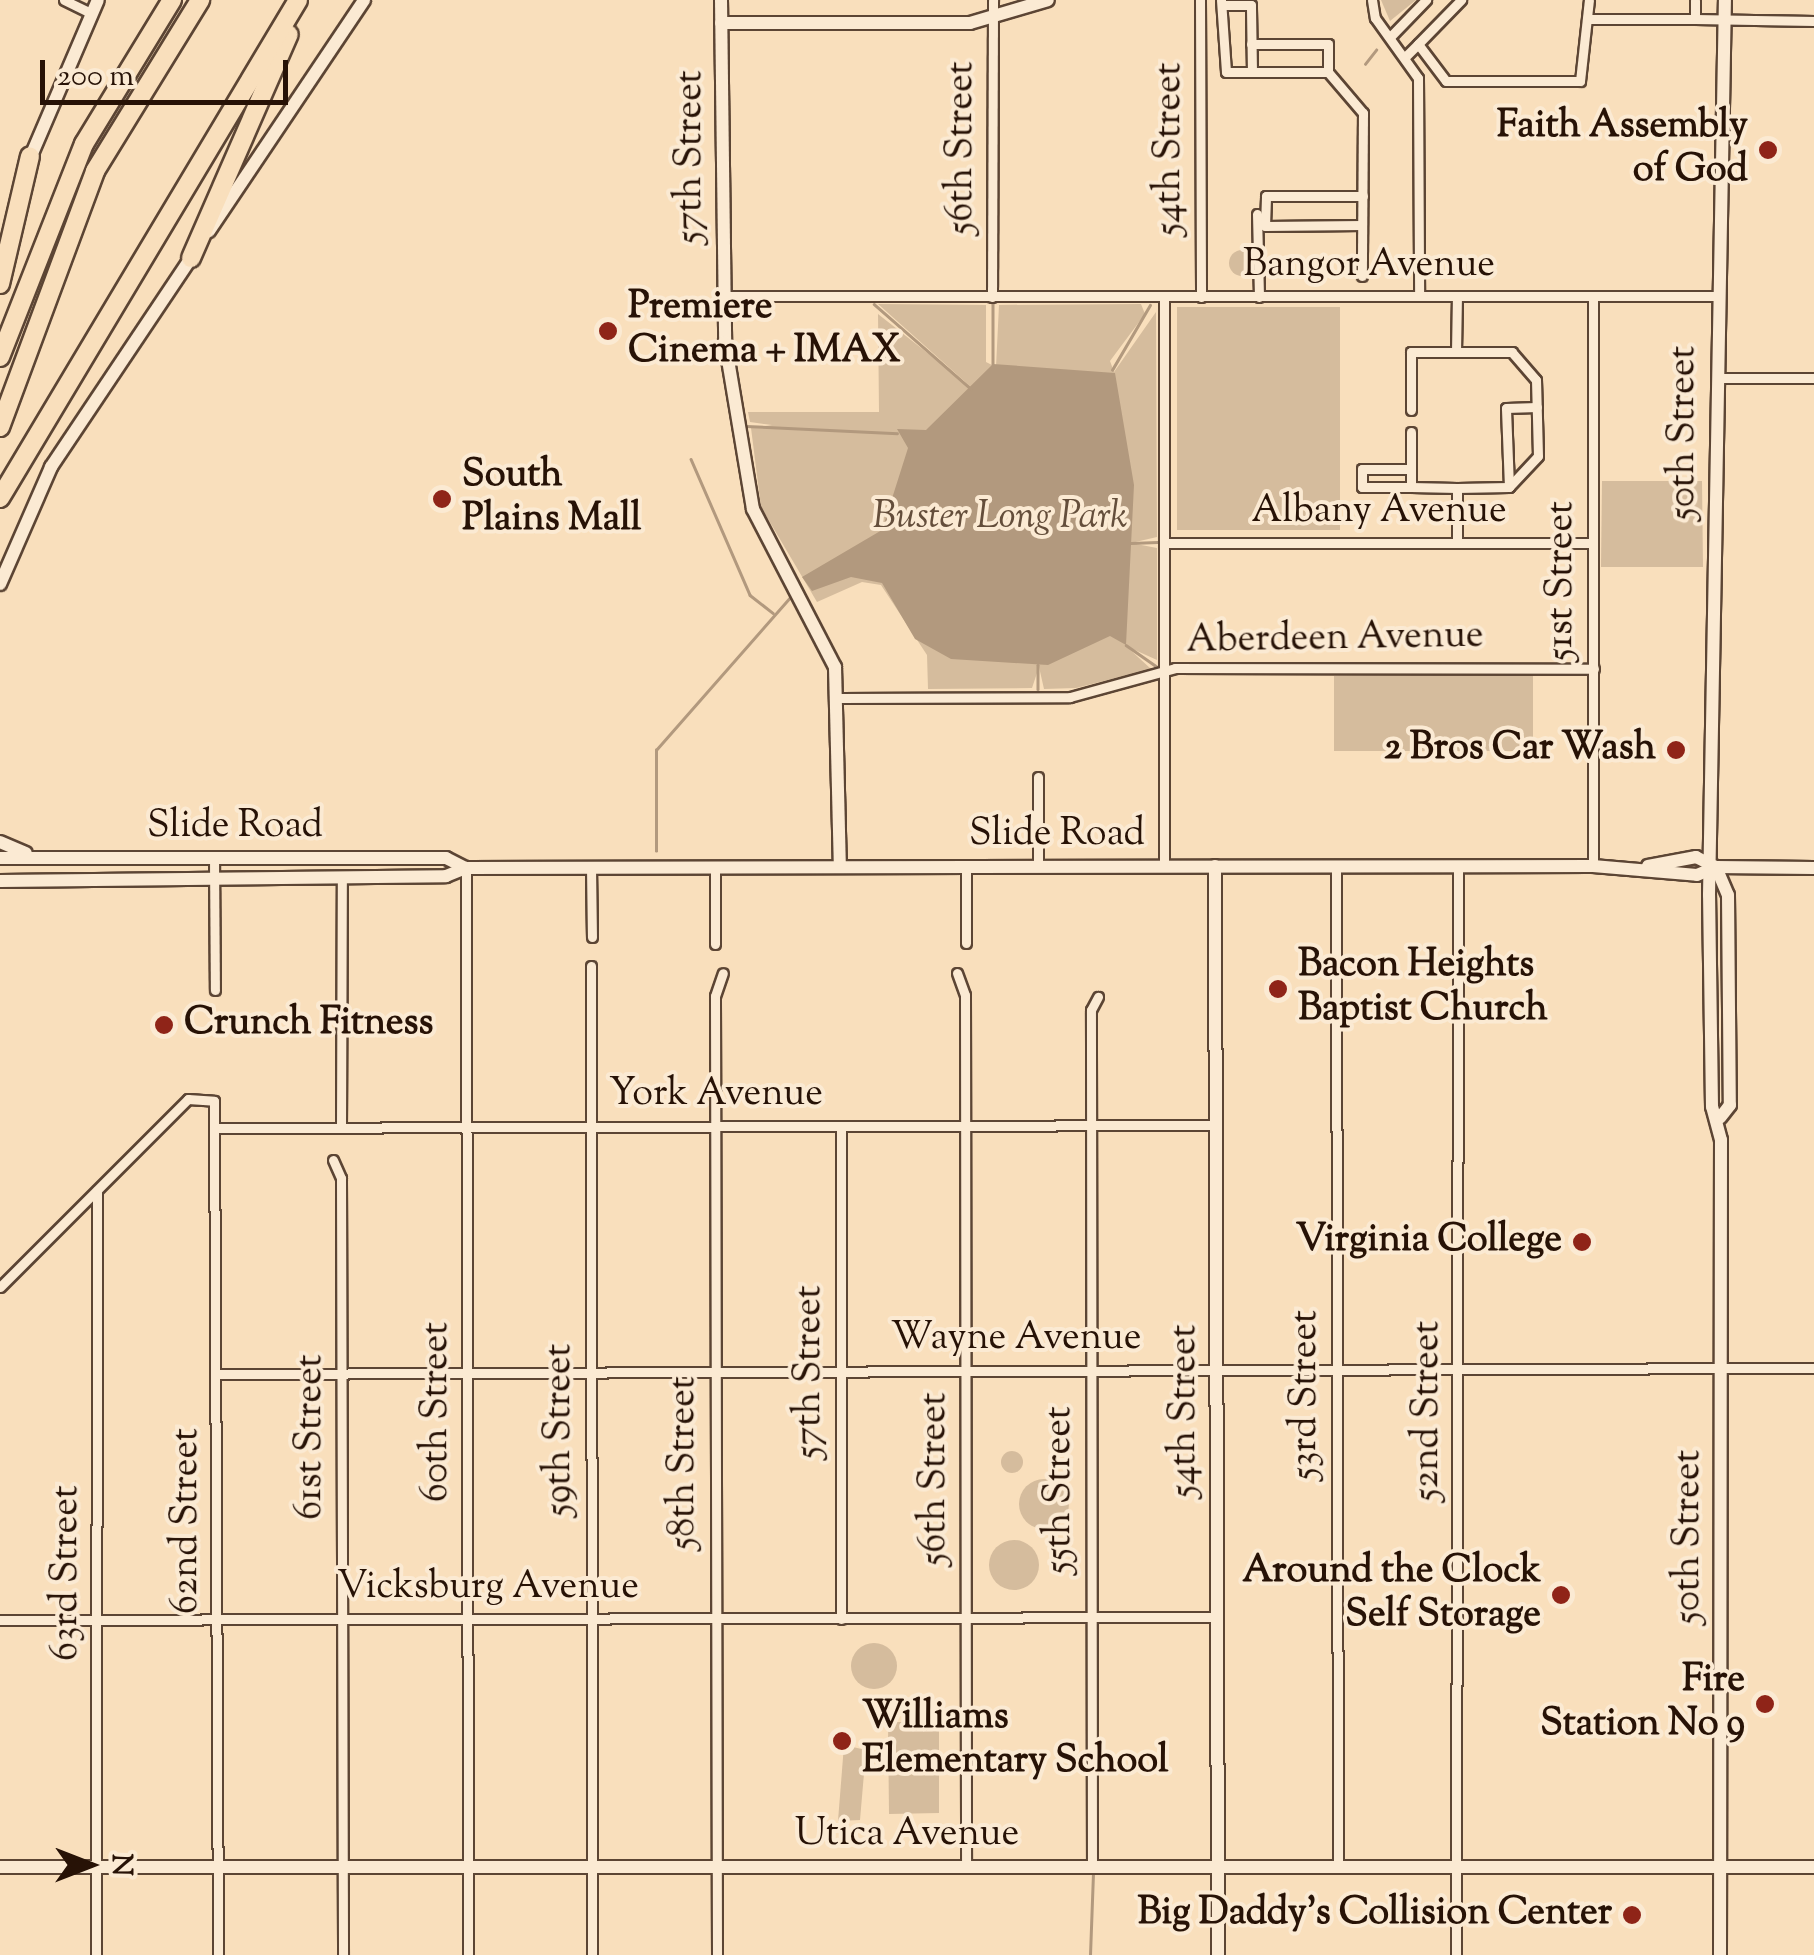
<!DOCTYPE html>
<html>
<head>
<meta charset="utf-8">
<style>
	body { margin:0 }
	#map { position:relative; width:1814px; height:1955px; overflow:hidden; background:#f9dfbc; font-family:"Sorts Mill Goudy",serif }
	div>[style] { position:absolute }
	.green>* { inset:0; background:#d5bc9d }
	.round { border-radius:50% }
	.water>* { inset:0; background:#b2997e }
	.stream>* { height:2.5px; margin:-1.25px; padding:0 1.25px; transform-origin:1.25px; border-radius:1.25px; background:#b2997e }
	.roads { filter:drop-shadow(2px 0 #5c4534) drop-shadow(-2px 0 #5c4534) drop-shadow(0 2px #5c4534) drop-shadow(0 -2px #5c4534) }
	.street>* { height:9px; margin:-4.5px; padding:0 4.5px; transform-origin:4.5px; border-radius:4.5px; background:#fbead3 }
	.secondary>* { height:12px; margin:-6px; padding:0 6px; transform-origin:6px; border-radius:6px; background:#fbead3 }
	.highway>* { height:18px; margin:-9px; padding:0 9px; transform-origin:9px; border-radius:9px; background:#f9dfbc }
	.dots>* { width:28px; height:28px; translate:-50% -50%; box-sizing:border-box; border:5px solid #fbead3; border-radius:50% }
	span { translate:-50% -50%; white-space:nowrap; text-align:center; line-height:1.15; -webkit-text-stroke:8px #fbead3; paint-order:stroke }
	.poi-label { font-size:38px; color:#271206; font-weight:700 }
	.right { translate:-100% -50%; text-align:right }
	.left { translate:0 -50%; text-align:left }
	.street-label { font-size:38px; color:#271206 }
	.park-label { font-size:38px; color:#644e3b; font-style:italic }
	.north { position:absolute; left:40px; top:1815px; width:100px; height:100px; -webkit-text-stroke:8px #fbead3; paint-order:stroke; rotate:90deg; font-size:28px; font-weight:700; line-height:40px; text-align:center; color:#271206 }
	.north::after { content:''; display:block; margin:auto; width:35px; height:45px; background:#271206; clip-path:polygon(50% 0,100% 100%,50% 72%,0 100%) }
	.scale { position:absolute; left:40px; top:60px; width:248px; height:45px; box-sizing:border-box; border:5px solid #271206; border-top:0; padding-left:12px; font-size:30px; line-height:35px; white-space:nowrap; color:#271206; -webkit-text-stroke:8px #fbead3; paint-order:stroke }
</style>
</head>
<body>
<div id="map">
	<div class="green">
		<i style="clip-path:polygon(1381px 0,1416px 0,1390px 21px)"></i>
		<i class="round" style="left:1229px;top:250px;width:26px;height:26px"></i>
		<i style="clip-path:polygon(878px 304px,986px 305px,986px 362px,996px 367px,999px 305px,1141px 304px,1145px 314px,1110px 361px,1114px 372px,1156px 312px,1157px 537px,1131px 543px,1157px 548px,1157px 660px,1126px 646px,1151px 669px,1076px 688px,1044px 689px,1039px 667px,1032px 688px,928px 689px,927px 655px,881px 585px,862px 582px,817px 602px,761px 507px,751px 428px,772px 425px,750px 422px,748px 412px,879px 412px,878px 314px,972px 388px)"></i>
		<i style="clip-path:polygon(1177px 307px,1340px 307px,1340px 530px,1177px 530px)"></i>
		<i style="clip-path:polygon(1602px 481px,1702px 481px,1703px 567px,1601px 567px)"></i>
		<i style="clip-path:polygon(1533px 675px,1533px 751px,1334px 751px,1334px 676px)"></i>
		<i class="round" style="left:1001px;top:1451px;width:22px;height:22px"></i>
		<i class="round" style="left:1019px;top:1479px;width:50px;height:50px"></i>
		<i class="round" style="left:989px;top:1540px;width:50px;height:50px"></i>
		<i class="round" style="left:851px;top:1643px;width:46px;height:46px"></i>
		<i style="clip-path:polygon(888px 1722px,939px 1722px,939px 1813px,889px 1814px)"></i>
		<i style="clip-path:polygon(844px 1745px,866px 1750px,860px 1820px,838px 1821px)"></i>
	</div>
	<div class="water">
		<i style="clip-path:polygon(993px 364px,1115px 373px,1134px 485px,1126px 645px,1110px 636px,1048px 665px,951px 659px,915px 639px,882px 583px,851px 577px,812px 591px,802px 577px,882px 530px,908px 448px,897px 429px,926px 430px)"></i>
	</div>
	<div class="stream">
		<i style="left:1365px;top:64px;width:18px;rotate:-52deg"></i>
		<i style="left:874px;top:304px;width:129px;rotate:41.2deg"></i>
		<i style="left:993px;top:304px;width:60px;rotate:90deg"></i>
		<i style="left:1112px;top:370px;width:75px;rotate:-59.7deg"></i>
		<i style="left:746px;top:426px;width:151px;rotate:2.7deg"></i>
		<i style="left:691px;top:459px;width:148px;rotate:66.5deg"></i>
		<i style="left:750px;top:595px;width:29px;rotate:38deg"></i>
		<i style="left:1131px;top:543px;width:26px;rotate:-2deg"></i>
		<i style="left:1126px;top:645px;width:37px;rotate:35deg"></i>
		<i style="left:1038px;top:665px;width:24px;rotate:90deg"></i>
		<i style="left:656px;top:851px;width:101px;rotate:-90deg"></i>
		<i style="left:656px;top:750px;width:206px;rotate:-48.7deg"></i>
		<i style="left:1090px;top:1955px;width:81px;rotate:-87.9deg"></i>
	</div>
	<div class="roads">
		<div class="street">
			<i style="left:64px;top:0;width:30px;rotate:26deg"></i>
			<i style="left:1200px;top:0;width:297px;rotate:89.8deg"></i>
			<i style="left:1221px;top:0;width:72px;rotate:86deg"></i>
			<i style="left:1226px;top:72px;width:26px"></i>
			<i style="left:1252px;top:72px;width:67px;rotate:-90.9deg"></i>
			<i style="left:1251px;top:5px;width:26px;rotate:180deg"></i>
			<i style="left:1372px;top:0;width:18px;rotate:81deg"></i>
			<i style="left:1375px;top:18px;width:74px;rotate:54.4deg"></i>
			<i style="left:1418px;top:78px;width:218px;rotate:89.7deg"></i>
			<i style="left:1589px;top:19px;width:106px"></i>
			<i style="left:1695px;top:19px;width:19px;rotate:-90deg"></i>
			<i style="left:1695px;top:19px;width:119px;rotate:1deg"></i>
			<i style="left:1390px;top:37px;width:52px;rotate:-45.8deg"></i>
			<i style="left:1251px;top:44px;width:77px"></i>
			<i style="left:1328px;top:44px;width:28px;rotate:90deg"></i>
			<i style="left:1328px;top:72px;width:76px;rotate:180deg"></i>
			<i style="left:1418px;top:44px;width:62px;rotate:-45.7deg"></i>
			<i style="left:1406px;top:56px;width:17px;rotate:-45deg"></i>
			<i style="left:1418px;top:44px;width:46px;rotate:52.9deg"></i>
			<i style="left:1446px;top:81px;width:134px"></i>
			<i style="left:1580px;top:81px;width:81px;rotate:-83.7deg"></i>
			<i style="left:1328px;top:72px;width:54px;rotate:49.5deg"></i>
			<i style="left:1363px;top:113px;width:163px;rotate:90.4deg"></i>
			<i style="left:1257px;top:214px;width:83px;rotate:88.6deg"></i>
			<i style="left:1362px;top:225px;width:97px;rotate:179.4deg"></i>
			<i style="left:1265px;top:226px;width:30px;rotate:-88deg"></i>
			<i style="left:1266px;top:196px;width:97px"></i>
			<i style="left:722px;top:296px;width:995px"></i>
			<i style="left:1593px;top:296px;width:570px;rotate:90deg"></i>
			<i style="left:992px;top:297px;width:297px;rotate:-89.8deg"></i>
			<i style="left:1164px;top:297px;width:569px;rotate:90deg"></i>
			<i style="left:1717px;top:378px;width:97px"></i>
			<i style="left:1411px;top:410px;width:58px;rotate:-90deg"></i>
			<i style="left:1411px;top:352px;width:45px"></i>
			<i style="left:1411px;top:432px;width:55px;rotate:90deg"></i>
			<i style="left:1411px;top:487px;width:46px;rotate:1.2deg"></i>
			<i style="left:1411px;top:469px;width:49px;rotate:180deg"></i>
			<i style="left:1362px;top:469px;width:18px;rotate:90deg"></i>
			<i style="left:1362px;top:487px;width:49px"></i>
			<i style="left:1509px;top:487px;width:79px;rotate:-92.2deg"></i>
			<i style="left:1506px;top:408px;width:31px;rotate:-2deg"></i>
			<i style="left:1457px;top:542px;width:54px;rotate:-90deg"></i>
			<i style="left:1457px;top:488px;width:52px;rotate:-1.1deg"></i>
			<i style="left:1509px;top:487px;width:42px;rotate:-46.9deg"></i>
			<i style="left:1538px;top:456px;width:76px;rotate:-91.5deg"></i>
			<i style="left:1536px;top:380px;width:37px;rotate:-131deg"></i>
			<i style="left:1512px;top:352px;width:56px;rotate:180deg"></i>
			<i style="left:1456px;top:352px;width:56px;rotate:-89deg"></i>
			<i style="left:1165px;top:543px;width:428px"></i>
			<i style="left:840px;top:698px;width:230px;rotate:-0.2deg"></i>
			<i style="left:1070px;top:697px;width:109px;rotate:-15.4deg"></i>
			<i style="left:1175px;top:668px;width:419px;rotate:0.1deg"></i>
			<i style="left:1038px;top:777px;width:89px;rotate:90deg"></i>
			<i style="left:214px;top:858px;width:132px;rotate:89.6deg"></i>
			<i style="left:1336px;top:866px;width:999px;rotate:89.89deg"></i>
			<i style="left:591px;top:867px;width:70px;rotate:89.2deg"></i>
			<i style="left:715px;top:867px;width:77px;rotate:90deg"></i>
			<i style="left:466px;top:868px;width:1087px;rotate:89.89deg"></i>
			<i style="left:966px;top:943px;width:76px;rotate:-90deg"></i>
			<i style="left:591px;top:966px;width:989px;rotate:89.94deg"></i>
			<i style="left:957px;top:973px;width:23px;rotate:70deg"></i>
			<i style="left:965px;top:995px;width:871px;rotate:89.93deg"></i>
			<i style="left:841px;top:1126px;width:493px;rotate:90deg"></i>
			<i style="left:341px;top:1127px;width:250px;rotate:-89.8deg"></i>
			<i style="left:217px;top:1128px;width:998px;rotate:-0.17deg"></i>
			<i style="left:333px;top:1160px;width:20px;rotate:66deg"></i>
			<i style="left:341px;top:1178px;width:777px;rotate:89.85deg"></i>
			<i style="left:0;top:1287px;width:266px;rotate:-45deg"></i>
			<i style="left:188px;top:1099px;width:26px;rotate:4deg"></i>
			<i style="left:214px;top:1101px;width:854px;rotate:89.73deg"></i>
			<i style="left:218px;top:1374px;width:1596px;rotate:-0.22deg"></i>
			<i style="left:0;top:1620px;width:1217px;rotate:-0.14deg"></i>
			<i style="left:1092px;top:1865px;width:855px;rotate:-90.07deg"></i>
			<i style="left:1091px;top:1010px;width:15px;rotate:-62deg"></i>
			<i style="left:96px;top:1955px;width:764px;rotate:-89.93deg"></i>
			<i style="left:717px;top:1955px;width:959px;rotate:-90.12deg"></i>
			<i style="left:715px;top:996px;width:24px;rotate:-71deg"></i>
			<i style="left:1456px;top:1955px;width:1089px;rotate:-89.89deg"></i>
		</div>
		<div class="secondary">
			<i style="left:721px;top:0;width:342px;rotate:89.3deg"></i>
			<i style="left:725px;top:342px;width:169px;rotate:80.5deg"></i>
			<i style="left:753px;top:509px;width:178px;rotate:62.6deg"></i>
			<i style="left:835px;top:667px;width:200px;rotate:88.6deg"></i>
			<i style="left:721px;top:23px;width:249px"></i>
			<i style="left:970px;top:23px;width:81px;rotate:-16.4deg"></i>
			<i style="left:28px;top:163px;width:177px;rotate:-66.8deg"></i>
			<i style="left:209px;top:231px;width:278px;rotate:-56.1deg"></i>
			<i style="left:0;top:584px;width:128px;rotate:-66.4deg"></i>
			<i style="left:51px;top:467px;width:259px;rotate:-56.2deg"></i>
			<i style="left:0;top:842px;width:28px;rotate:23deg"></i>
			<i style="left:0;top:858px;width:446px"></i>
			<i style="left:446px;top:858px;width:22px;rotate:27deg"></i>
			<i style="left:1215px;top:866px;width:1089px;rotate:89.84deg"></i>
			<i style="left:1648px;top:866px;width:49px;rotate:-10.6deg"></i>
			<i style="left:1696px;top:857px;width:22px;rotate:27deg"></i>
			<i style="left:1716px;top:867px;width:98px;rotate:0.6deg"></i>
			<i style="left:1716px;top:867px;width:30px;rotate:67deg"></i>
			<i style="left:1728px;top:895px;width:210px;rotate:89.5deg"></i>
			<i style="left:1730px;top:1105px;width:16px;rotate:128deg"></i>
			<i style="left:0;top:881px;width:446px;rotate:-0.6deg"></i>
			<i style="left:446px;top:876px;width:22px;rotate:-22deg"></i>
			<i style="left:466px;top:868px;width:1127px;rotate:-0.1deg"></i>
			<i style="left:1593px;top:866px;width:104px;rotate:4.9deg"></i>
			<i style="left:1697px;top:875px;width:21px;rotate:-23deg"></i>
			<i style="left:0;top:1867px;width:1814px"></i>
			<i style="left:1720px;top:1955px;width:815px;rotate:-89.93deg"></i>
			<i style="left:1721px;top:1140px;width:34px;rotate:-105deg"></i>
			<i style="left:1712px;top:1107px;width:212px;rotate:-90.8deg"></i>
			<i style="left:1709px;top:895px;width:895px;rotate:-88.98deg"></i>
		</div>
		<div class="highway">
			<i style="left:191px;top:258px;width:244px;rotate:-66.4deg"></i>
			<i style="left:0;top:284px;width:131px;rotate:-76.8deg"></i>
			<i style="left:0;top:357px;width:229px;rotate:-68.5deg"></i>
			<i style="left:84px;top:144px;width:169px;rotate:-58.6deg"></i>
			<i style="left:0;top:427px;width:273px;rotate:-69.6deg"></i>
			<i style="left:95px;top:171px;width:201px;rotate:-58.4deg"></i>
			<i style="left:0;top:498px;width:580px;rotate:-59.1deg"></i>
		</div>
	</div>
	<div class="dots">
		<i style="left:1768px;top:150px;background:#8f2418"></i>
		<i style="left:608px;top:331px;background:#8f2418"></i>
		<i style="left:442px;top:499px;background:#8f2418"></i>
		<i style="left:1676px;top:750px;background:#8f2418"></i>
		<i style="left:1278px;top:989px;background:#8f2418"></i>
		<i style="left:164px;top:1025px;background:#8f2418"></i>
		<i style="left:1582px;top:1242px;background:#8f2418"></i>
		<i style="left:1561px;top:1595px;background:#8f2418"></i>
		<i style="left:1765px;top:1704px;background:#8f2418"></i>
		<i style="left:842px;top:1741px;background:#8f2418"></i>
		<i style="left:1632px;top:1915px;background:#8f2418"></i>
	</div>
	<div class="poi-label">
		<span class="right" style="left:1748px;top:150px">Faith Assembly<br>of God</span>
		<span class="left" style="left:628px;top:331px">Premiere<br>Cinema + IMAX</span>
		<span class="left" style="left:462px;top:499px">South<br>Plains Mall</span>
		<span class="right" style="left:1656px;top:750px">2 Bros Car Wash</span>
		<span class="left" style="left:1298px;top:989px">Bacon Heights<br>Baptist Church</span>
		<span class="left" style="left:184px;top:1025px">Crunch Fitness</span>
		<span class="right" style="left:1562px;top:1242px">Virginia College</span>
		<span class="right" style="left:1541px;top:1595px">Around the Clock<br>Self Storage</span>
		<span class="right" style="left:1745px;top:1704px">Fire<br>Station No 9</span>
		<span class="left" style="left:862px;top:1741px">Williams<br>Elementary School</span>
		<span class="right" style="left:1612px;top:1915px">Big Daddy's Collision Center</span>
	</div>
	<div class="street-label">
		<span style="left:963px;top:148px;rotate:-90deg">56th Street</span>
		<span style="left:1171px;top:149px;rotate:-90deg">54th Street</span>
		<span style="left:692px;top:157px;rotate:-90deg">57th Street</span>
		<span style="left:1369px;top:267px">Bangor Avenue</span>
		<span style="left:1685px;top:433px;rotate:-90deg">50th Street</span>
		<span style="left:1379px;top:513px">Albany Avenue</span>
		<span style="left:1563px;top:581px;rotate:-90deg">51st Street</span>
		<span style="left:1335px;top:640px;rotate:-1deg">Aberdeen Avenue</span>
		<span style="left:235px;top:828px">Slide Road</span>
		<span style="left:1057px;top:836px">Slide Road</span>
		<span style="left:716px;top:1096px">York Avenue</span>
		<span style="left:1016px;top:1340px">Wayne Avenue</span>
		<span style="left:811px;top:1372px;rotate:-90deg">57th Street</span>
		<span style="left:1307px;top:1395px;rotate:-90deg">53rd Street</span>
		<span style="left:1186px;top:1411px;rotate:-90deg">54th Street</span>
		<span style="left:1429px;top:1411px;rotate:-90deg">52nd Street</span>
		<span style="left:438px;top:1412px;rotate:-90deg">60th Street</span>
		<span style="left:561px;top:1430px;rotate:-90deg">59th Street</span>
		<span style="left:312px;top:1437px;rotate:-90deg">61st Street</span>
		<span style="left:685px;top:1463px;rotate:-90deg">58th Street</span>
		<span style="left:936px;top:1479px;rotate:-90deg">56th Street</span>
		<span style="left:1061px;top:1490px;rotate:-90deg">55th Street</span>
		<span style="left:188px;top:1521px;rotate:-90deg">62nd Street</span>
		<span style="left:1690px;top:1537px;rotate:-90deg">50th Street</span>
		<span style="left:68px;top:1573px;rotate:-90deg">63rd Street</span>
		<span style="left:488px;top:1589px">Vicksburg Avenue</span>
		<span style="left:907px;top:1836px">Utica Avenue</span>
	</div>
	<div class="park-label">
		<span style="left:1000px;top:519px">Buster Long Park</span>
	</div>
	<div class="north">N</div>
	<div class="scale">200 m</div>
</div>
</body>
</html>
